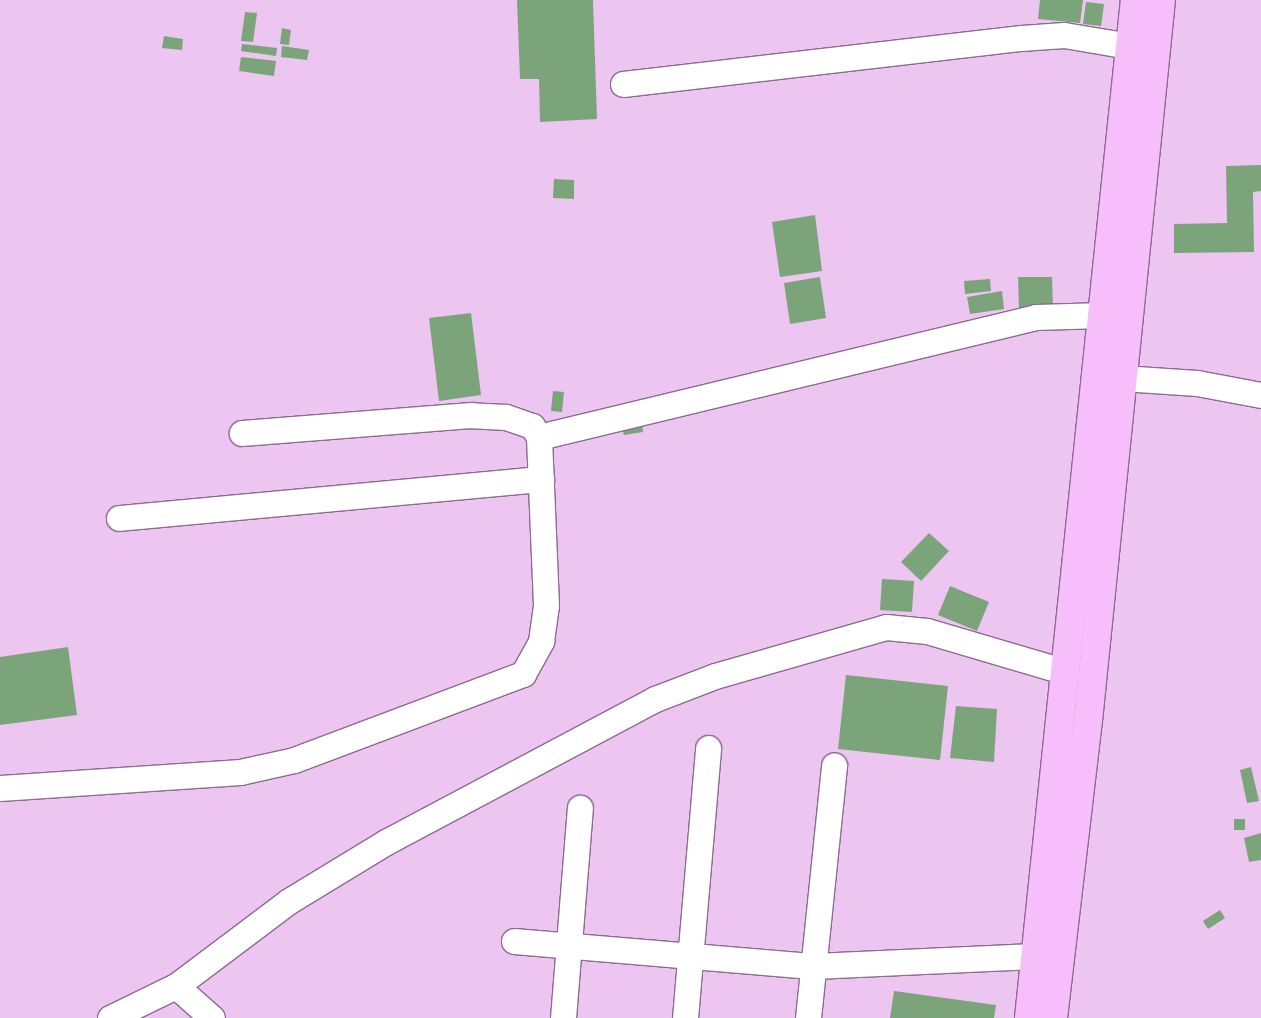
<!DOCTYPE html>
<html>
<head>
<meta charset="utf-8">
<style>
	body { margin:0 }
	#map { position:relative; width:1261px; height:1018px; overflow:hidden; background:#edc5f1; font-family:"Archivo Narrow",sans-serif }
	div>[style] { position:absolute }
	.building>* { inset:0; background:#7ca47b }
	.roads { filter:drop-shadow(1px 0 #8e6991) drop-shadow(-1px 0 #8e6991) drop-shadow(0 1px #8e6991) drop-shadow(0 -1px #8e6991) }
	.minor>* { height:25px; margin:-12.5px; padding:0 12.5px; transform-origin:12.5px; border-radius:12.5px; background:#fff }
	.highway>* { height:28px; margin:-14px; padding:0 14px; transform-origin:14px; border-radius:14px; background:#f6bffb }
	span { translate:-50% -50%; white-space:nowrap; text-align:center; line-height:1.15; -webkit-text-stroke:4px #edc5f1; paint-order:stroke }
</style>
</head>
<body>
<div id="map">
	<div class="building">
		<i style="clip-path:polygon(517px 0,593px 0,597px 119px,540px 122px,539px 79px,520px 79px)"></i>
		<i style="clip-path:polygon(1040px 0,1083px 0,1080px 23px,1038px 19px)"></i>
		<i style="clip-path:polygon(1086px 2px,1104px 4px,1101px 26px,1083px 24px)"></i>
		<i style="clip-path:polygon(245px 12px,257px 13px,253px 42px,241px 41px)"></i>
		<i style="clip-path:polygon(282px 28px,291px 30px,289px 45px,280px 44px)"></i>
		<i style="clip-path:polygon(164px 36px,183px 39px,182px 50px,162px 48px)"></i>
		<i style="clip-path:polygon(242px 44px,277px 48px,276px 56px,241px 51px)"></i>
		<i style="clip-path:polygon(282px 46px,309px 50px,307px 60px,281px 57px)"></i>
		<i style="clip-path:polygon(241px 57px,276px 61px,274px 76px,239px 71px)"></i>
		<i style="clip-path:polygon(1261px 165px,1261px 191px,1253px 192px,1254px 252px,1174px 253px,1174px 224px,1227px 223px,1226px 166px)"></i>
		<i style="clip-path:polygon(554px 179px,574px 180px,574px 199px,553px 198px)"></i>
		<i style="clip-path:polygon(815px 215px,822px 271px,780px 277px,772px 222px)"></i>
		<i style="clip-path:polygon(820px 277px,826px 318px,790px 324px,784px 283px)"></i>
		<i style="clip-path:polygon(1018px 277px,1052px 277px,1053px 308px,1019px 309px)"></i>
		<i style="clip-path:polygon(990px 279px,991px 291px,965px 294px,964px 281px)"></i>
		<i style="clip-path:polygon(1002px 291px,1004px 309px,970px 314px,967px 297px)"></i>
		<i style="clip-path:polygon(471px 313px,481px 395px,439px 401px,429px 318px)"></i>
		<i style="clip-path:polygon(553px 391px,564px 392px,562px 412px,551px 411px)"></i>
		<i style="clip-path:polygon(642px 424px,643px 432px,624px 435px,622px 427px)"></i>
		<i style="clip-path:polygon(929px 533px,949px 551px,921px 581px,901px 562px)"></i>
		<i style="clip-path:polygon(882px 579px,914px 581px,912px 612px,880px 610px)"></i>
		<i style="clip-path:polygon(950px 586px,989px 602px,977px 631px,938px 615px)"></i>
		<i style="clip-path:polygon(68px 647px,77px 715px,0 725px,0 657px)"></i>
		<i style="clip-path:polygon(846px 675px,948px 686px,940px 760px,838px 749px)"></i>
		<i style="clip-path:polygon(956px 706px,997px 709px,994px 762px,950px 758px)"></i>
		<i style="clip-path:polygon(1251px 767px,1259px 801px,1247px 803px,1240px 770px)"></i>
		<i style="clip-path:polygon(1234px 819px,1245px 819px,1245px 830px,1234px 830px)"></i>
		<i style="clip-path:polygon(1261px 833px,1261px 860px,1249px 862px,1244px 838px)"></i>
		<i style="clip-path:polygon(1220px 910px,1225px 918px,1208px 929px,1203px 921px)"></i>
		<i style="clip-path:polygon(894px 991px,996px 1005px,994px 1018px,890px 1018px)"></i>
	</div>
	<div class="roads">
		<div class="minor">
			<i style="left:623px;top:84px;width:401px;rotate:-6.6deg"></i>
			<i style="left:1021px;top:38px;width:43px;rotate:-4deg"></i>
			<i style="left:1064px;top:35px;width:67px;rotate:9.5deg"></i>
			<i style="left:1122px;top:378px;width:75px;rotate:3.8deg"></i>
			<i style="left:1197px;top:383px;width:65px;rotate:10.6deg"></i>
			<i style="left:539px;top:437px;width:511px;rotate:-13.57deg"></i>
			<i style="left:1036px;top:317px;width:67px;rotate:-1.7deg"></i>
			<i style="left:119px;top:518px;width:424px;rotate:-5.3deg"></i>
			<i style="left:0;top:788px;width:241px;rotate:-3.8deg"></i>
			<i style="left:240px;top:772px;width:55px;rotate:-12.5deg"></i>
			<i style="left:294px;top:760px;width:245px;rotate:-20.6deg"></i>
			<i style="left:523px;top:674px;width:38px;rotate:-61deg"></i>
			<i style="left:541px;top:641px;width:36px;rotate:-82deg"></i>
			<i style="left:546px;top:605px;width:168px;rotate:-92.4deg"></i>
			<i style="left:539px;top:437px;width:13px;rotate:-122deg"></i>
			<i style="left:532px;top:426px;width:28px;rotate:-161deg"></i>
			<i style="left:506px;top:417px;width:35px;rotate:-177deg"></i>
			<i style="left:471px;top:415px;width:230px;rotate:175.5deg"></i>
			<i style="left:514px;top:941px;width:301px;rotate:4.8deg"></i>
			<i style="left:814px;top:966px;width:223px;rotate:-2.6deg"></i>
			<i style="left:176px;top:986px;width:48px;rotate:41.6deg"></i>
			<i style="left:110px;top:1018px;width:73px;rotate:-25.9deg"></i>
			<i style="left:176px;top:986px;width:141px;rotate:-37deg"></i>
			<i style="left:289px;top:901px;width:114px;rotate:-31.3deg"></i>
			<i style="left:386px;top:842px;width:305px;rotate:-28deg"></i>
			<i style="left:655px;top:699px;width:64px;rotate:-21deg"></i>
			<i style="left:715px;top:676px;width:178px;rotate:-16deg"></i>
			<i style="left:886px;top:627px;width:41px;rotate:5.6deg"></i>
			<i style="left:927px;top:631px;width:145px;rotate:16.4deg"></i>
			<i style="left:563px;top:1018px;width:211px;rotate:-85.4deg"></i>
			<i style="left:685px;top:1018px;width:271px;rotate:-85.1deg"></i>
			<i style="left:808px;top:1018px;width:254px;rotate:-84.1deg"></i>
		</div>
		<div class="highway">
			<i style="left:1029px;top:1018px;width:1024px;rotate:-84.06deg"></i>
			<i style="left:1053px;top:1018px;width:299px;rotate:-83.3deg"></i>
			<i style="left:1088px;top:721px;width:725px;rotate:-84.22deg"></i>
		</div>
	</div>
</div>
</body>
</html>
